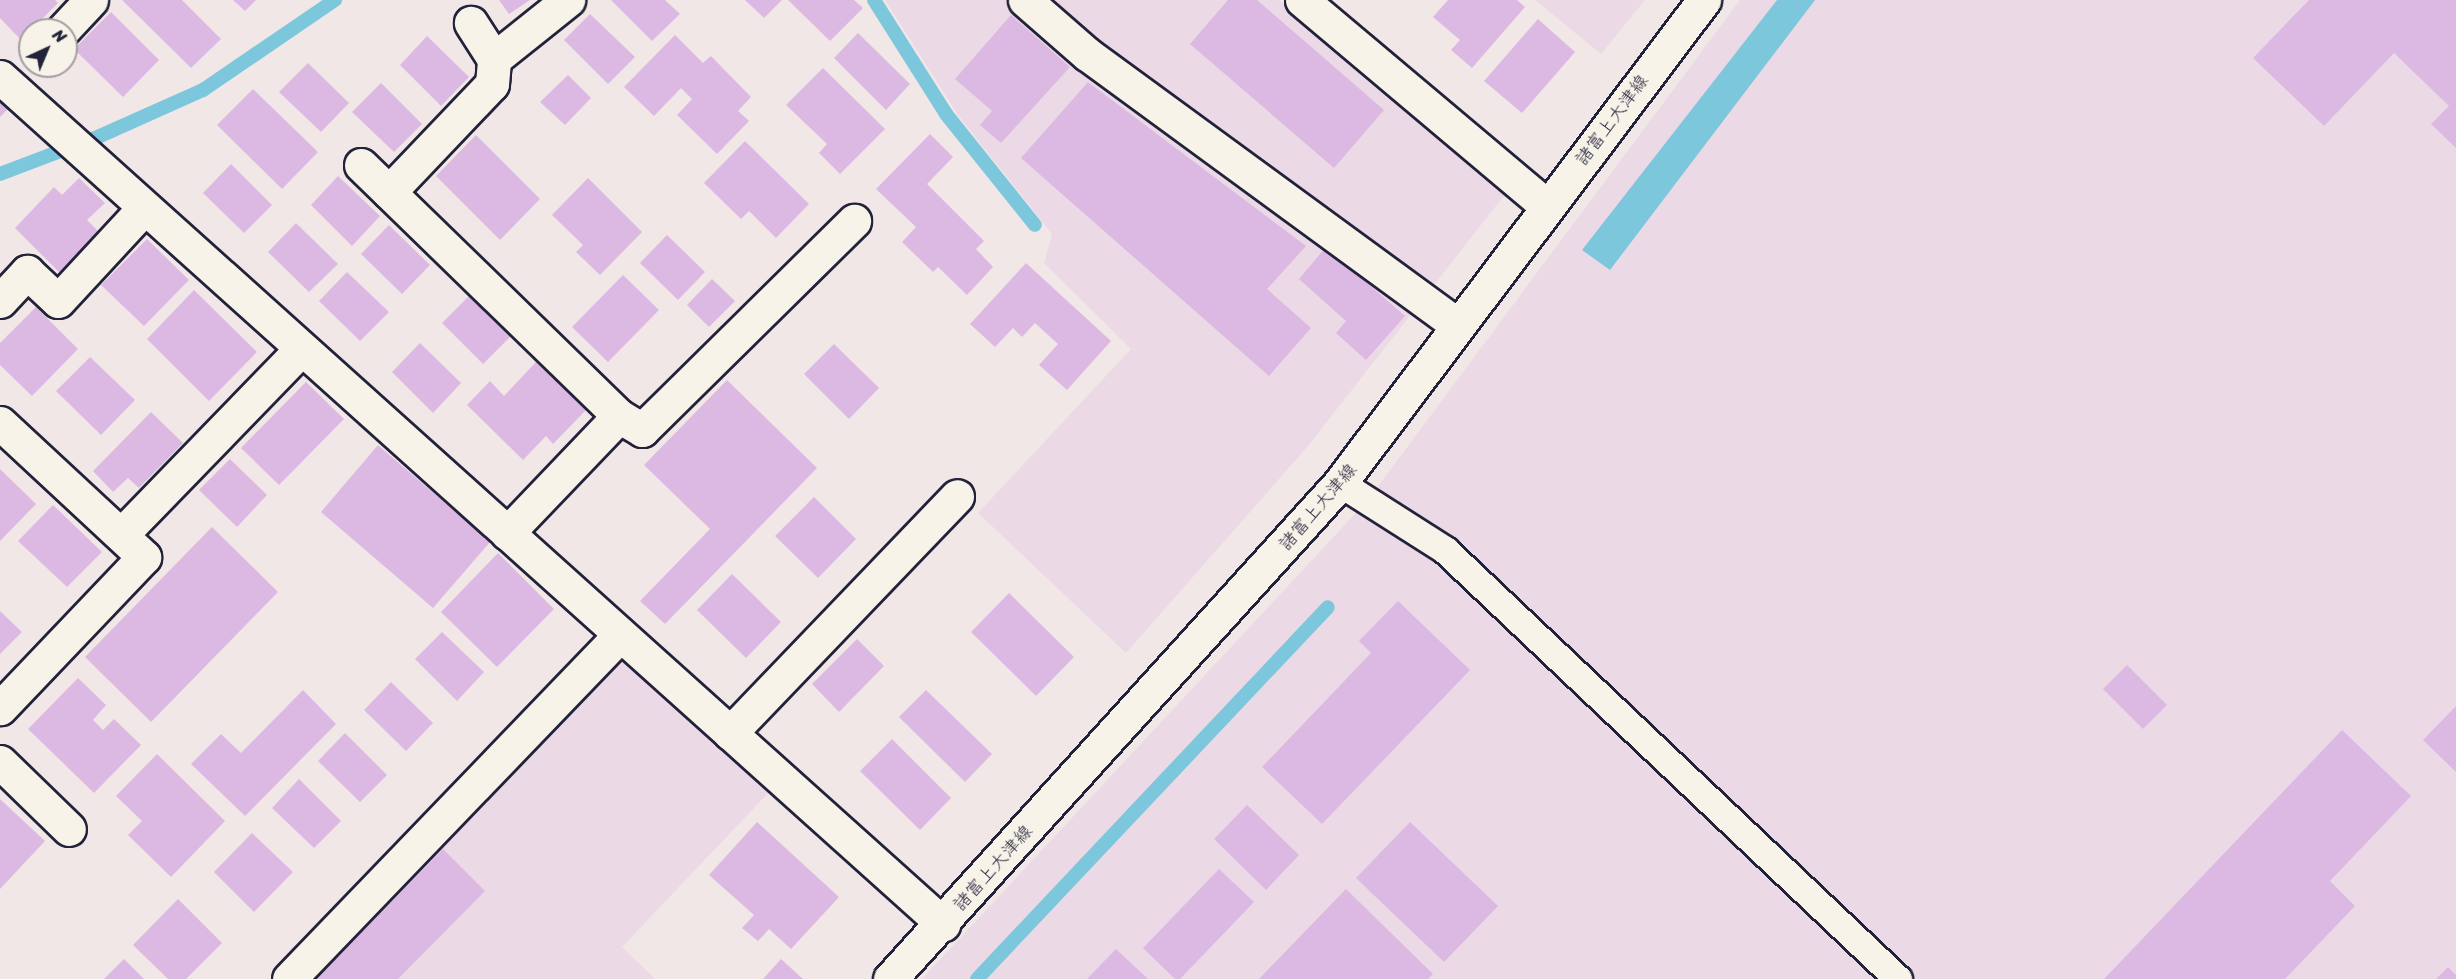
<!DOCTYPE html>
<html>
<head>
<meta charset="utf-8">
<style>
	body { margin:0 }
	#map { position:relative; width:2456px; height:979px; overflow:hidden; background:#f2e7e7; font-family:Sriracha,"Klee One",sans-serif }
	div>[style] { position:absolute }
	.built>* { inset:0; background:#ebd9e6 }
	.water>* { inset:0; background:#7dc7dd }
	.stream>* { height:14px; margin:-7px; padding:0 7px; transform-origin:7px; border-radius:7px; background:#7dc7dd }
	.building>* { inset:0; background:#dcb9e3 }
	.roads { filter:drop-shadow(2px 0 #22223b) drop-shadow(-2px 0 #22223b) drop-shadow(0 2px #22223b) drop-shadow(0 -2px #22223b) }
	.service>* { height:27px; margin:-13.5px; padding:0 13.5px; transform-origin:13.5px; border-radius:13.5px; background:#f7f3e8 }
	.minor>* { height:33px; margin:-16.5px; padding:0 16.5px; transform-origin:16.5px; border-radius:16.5px; background:#f7f3e8 }
	.tertiary>* { height:33px; margin:-16.5px; padding:0 16.5px; transform-origin:16.5px; border-radius:16.5px; background:#f7f3e8 }
	span { translate:-50% -50%; white-space:nowrap; text-align:center; line-height:1.15; -webkit-text-stroke:4.5px #f7f3e8; paint-order:stroke }
	.street-label { font-size:18px; color:#22223b }
	.north { position:absolute; left:18px; top:18px; width:60px; height:60px; box-sizing:border-box; background:#f7f3e8; border:2px solid #a29fa3; border-radius:50%; rotate:44deg; font-size:16px; font-weight:700; line-height:24px; text-align:center; color:#22223b }
	.north::after { content:''; display:block; margin:auto; width:21px; height:27px; background:#22223b; clip-path:polygon(50% 0,100% 100%,50% 72%,0 100%) }
</style>
</head>
<body>
<div id="map">
	<div class="built">
		<i style="clip-path:polygon(885px 0,1279px 0,1506px 193px,1308px 446px,1126px 653px,978px 513px,1131px 349px,1044px 263px,1052px 234px,958px 115px)"></i>
		<i style="clip-path:polygon(1535px 0,1645px 0,1601px 54px)"></i>
		<i style="clip-path:polygon(1740px 0,2456px 0,2456px 979px,922px 979px,1367px 501px)"></i>
		<i style="clip-path:polygon(620px 650px,773px 788px,622px 947px,655px 979px,302px 979px)"></i>
	</div>
	<div class="water">
		<i style="clip-path:polygon(1777px 0,1815px 0,1610px 270px,1582px 250px)"></i>
	</div>
	<div class="stream">
		<i style="left:874px;top:0;width:135px;rotate:57.7deg"></i>
		<i style="left:946px;top:114px;width:142px;rotate:51.3deg"></i>
		<i style="left:0;top:174px;width:107px;rotate:-20.8deg"></i>
		<i style="left:100px;top:136px;width:113px;rotate:-24.1deg"></i>
		<i style="left:203px;top:90px;width:160px;rotate:-34.3deg"></i>
		<i style="left:977px;top:979px;width:511px;rotate:-46.66deg"></i>
	</div>
	<div class="building">
		<i style="clip-path:polygon(0 0,55px 0,58px 3px,21px 40px,0 18px)"></i>
		<i style="clip-path:polygon(122px 0,182px 0,221px 39px,191px 68px)"></i>
		<i style="clip-path:polygon(233px 0,256px 0,245px 11px)"></i>
		<i style="clip-path:polygon(499px 0,530px 0,509px 14px)"></i>
		<i style="clip-path:polygon(611px 0,665px 0,680px 14px,652px 41px)"></i>
		<i style="clip-path:polygon(745px 0,782px 0,764px 18px)"></i>
		<i style="clip-path:polygon(788px 0,854px 0,863px 8px,830px 41px)"></i>
		<i style="clip-path:polygon(1228px 0,1257px 0,1384px 110px,1334px 168px,1190px 44px)"></i>
		<i style="clip-path:polygon(1448px 0,1517px 0,1525px 7px,1472px 68px,1451px 50px,1460px 40px,1433px 17px)"></i>
		<i style="clip-path:polygon(2309px 0,2456px 0,2456px 148px,2431px 124px,2449px 106px,2394px 53px,2324px 126px,2253px 58px)"></i>
		<i style="clip-path:polygon(111px 12px,159px 60px,123px 97px,74px 49px)"></i>
		<i style="clip-path:polygon(590px 14px,635px 57px,608px 84px,564px 40px)"></i>
		<i style="clip-path:polygon(1011px 15px,1070px 67px,1001px 143px,980px 125px,992px 111px,955px 79px)"></i>
		<i style="clip-path:polygon(1538px 19px,1575px 52px,1522px 113px,1484px 81px)"></i>
		<i style="clip-path:polygon(858px 33px,910px 84px,886px 110px,834px 58px)"></i>
		<i style="clip-path:polygon(675px 35px,703px 63px,711px 56px,751px 97px,738px 111px,749px 121px,717px 154px,677px 115px,692px 99px,681px 88px,654px 116px,624px 87px)"></i>
		<i style="clip-path:polygon(427px 36px,469px 77px,441px 106px,400px 65px)"></i>
		<i style="clip-path:polygon(308px 63px,349px 103px,321px 132px,279px 92px)"></i>
		<i style="clip-path:polygon(823px 68px,885px 129px,840px 174px,819px 153px,827px 144px,786px 105px)"></i>
		<i style="clip-path:polygon(568px 75px,591px 98px,565px 125px,540px 102px)"></i>
		<i style="clip-path:polygon(1088px 82px,1306px 246px,1267px 289px,1311px 328px,1269px 376px,1021px 158px)"></i>
		<i style="clip-path:polygon(381px 83px,422px 124px,394px 152px,352px 112px)"></i>
		<i style="clip-path:polygon(253px 89px,318px 152px,282px 189px,217px 125px)"></i>
		<i style="clip-path:polygon(0 102px,8px 109px,0 117px)"></i>
		<i style="clip-path:polygon(930px 134px,953px 157px,927px 184px,984px 241px,976px 249px,993px 267px,967px 295px,938px 267px,933px 272px,902px 242px,916px 227px,876px 189px)"></i>
		<i style="clip-path:polygon(476px 135px,540px 199px,500px 240px,436px 176px)"></i>
		<i style="clip-path:polygon(745px 141px,809px 204px,776px 238px,749px 211px,741px 219px,704px 183px)"></i>
		<i style="clip-path:polygon(231px 164px,272px 205px,244px 233px,203px 193px)"></i>
		<i style="clip-path:polygon(338px 176px,380px 216px,352px 246px,311px 205px)"></i>
		<i style="clip-path:polygon(79px 178px,105px 203px,87px 220px,100px 233px,60px 273px,15px 228px,54px 187px,62px 195px)"></i>
		<i style="clip-path:polygon(588px 178px,642px 232px,600px 275px,576px 252px,583px 245px,552px 215px)"></i>
		<i style="clip-path:polygon(296px 223px,338px 264px,309px 292px,268px 252px)"></i>
		<i style="clip-path:polygon(389px 225px,430px 265px,402px 294px,361px 254px)"></i>
		<i style="clip-path:polygon(667px 235px,705px 272px,678px 300px,640px 263px)"></i>
		<i style="clip-path:polygon(147px 239px,189px 280px,144px 326px,101px 285px)"></i>
		<i style="clip-path:polygon(1326px 247px,1405px 316px,1366px 360px,1336px 333px,1346px 321px,1299px 279px)"></i>
		<i style="clip-path:polygon(1026px 263px,1111px 341px,1067px 390px,1039px 365px,1058px 344px,1035px 323px,1022px 337px,1013px 328px,995px 347px,970px 324px)"></i>
		<i style="clip-path:polygon(347px 272px,389px 312px,360px 341px,319px 301px)"></i>
		<i style="clip-path:polygon(623px 275px,659px 310px,608px 362px,572px 327px)"></i>
		<i style="clip-path:polygon(712px 279px,735px 301px,709px 327px,687px 305px)"></i>
		<i style="clip-path:polygon(194px 290px,257px 352px,209px 401px,147px 339px)"></i>
		<i style="clip-path:polygon(470px 295px,512px 335px,483px 364px,442px 323px)"></i>
		<i style="clip-path:polygon(36px 307px,78px 349px,32px 396px,0 365px,0 343px)"></i>
		<i style="clip-path:polygon(420px 343px,461px 383px,433px 413px,392px 372px)"></i>
		<i style="clip-path:polygon(834px 344px,879px 388px,849px 419px,804px 374px)"></i>
		<i style="clip-path:polygon(90px 357px,135px 400px,101px 435px,56px 391px)"></i>
		<i style="clip-path:polygon(536px 362px,586px 410px,553px 444px,546px 436px,523px 460px,467px 405px,490px 381px,504px 396px)"></i>
		<i style="clip-path:polygon(727px 380px,817px 468px,665px 624px,640px 601px,710px 529px,644px 465px)"></i>
		<i style="clip-path:polygon(306px 382px,344px 419px,279px 485px,241px 448px)"></i>
		<i style="clip-path:polygon(151px 412px,183px 443px,139px 488px,128px 478px,113px 492px,93px 471px)"></i>
		<i style="clip-path:polygon(378px 445px,490px 542px,433px 608px,321px 512px)"></i>
		<i style="clip-path:polygon(230px 459px,267px 495px,237px 527px,199px 490px)"></i>
		<i style="clip-path:polygon(0 469px,36px 504px,0 541px)"></i>
		<i style="clip-path:polygon(814px 497px,856px 539px,818px 578px,775px 536px)"></i>
		<i style="clip-path:polygon(53px 505px,102px 552px,67px 587px,18px 541px)"></i>
		<i style="clip-path:polygon(212px 527px,278px 592px,151px 722px,85px 657px)"></i>
		<i style="clip-path:polygon(498px 553px,554px 609px,497px 667px,441px 612px)"></i>
		<i style="clip-path:polygon(732px 574px,781px 622px,746px 658px,697px 610px)"></i>
		<i style="clip-path:polygon(1009px 593px,1074px 657px,1036px 696px,971px 632px)"></i>
		<i style="clip-path:polygon(1398px 601px,1470px 670px,1322px 824px,1262px 767px,1371px 653px,1359px 641px)"></i>
		<i style="clip-path:polygon(0 611px,22px 632px,0 654px)"></i>
		<i style="clip-path:polygon(442px 632px,484px 672px,457px 701px,415px 659px)"></i>
		<i style="clip-path:polygon(857px 639px,884px 666px,839px 712px,812px 684px)"></i>
		<i style="clip-path:polygon(2127px 665px,2167px 705px,2143px 729px,2103px 689px)"></i>
		<i style="clip-path:polygon(78px 678px,106px 705px,93px 720px,103px 730px,114px 719px,141px 745px,94px 793px,28px 729px)"></i>
		<i style="clip-path:polygon(391px 682px,433px 723px,406px 751px,364px 710px)"></i>
		<i style="clip-path:polygon(303px 690px,336px 724px,245px 816px,191px 764px,221px 734px,241px 753px)"></i>
		<i style="clip-path:polygon(926px 690px,992px 754px,965px 782px,899px 717px)"></i>
		<i style="clip-path:polygon(2456px 706px,2456px 772px,2423px 740px)"></i>
		<i style="clip-path:polygon(2342px 730px,2411px 796px,2330px 881px,2355px 906px,2285px 979px,2104px 979px)"></i>
		<i style="clip-path:polygon(345px 733px,387px 775px,360px 802px,318px 761px)"></i>
		<i style="clip-path:polygon(892px 739px,951px 798px,920px 830px,860px 771px)"></i>
		<i style="clip-path:polygon(157px 754px,225px 821px,171px 877px,128px 835px,142px 821px,116px 796px)"></i>
		<i style="clip-path:polygon(299px 779px,341px 821px,314px 848px,272px 808px)"></i>
		<i style="clip-path:polygon(0 799px,45px 841px,0 889px)"></i>
		<i style="clip-path:polygon(1247px 805px,1299px 855px,1266px 890px,1214px 839px)"></i>
		<i style="clip-path:polygon(757px 822px,839px 897px,791px 949px,769px 929px,758px 941px,742px 928px,754px 915px,709px 875px)"></i>
		<i style="clip-path:polygon(1410px 822px,1498px 906px,1444px 962px,1356px 878px)"></i>
		<i style="clip-path:polygon(252px 833px,293px 872px,254px 912px,214px 872px)"></i>
		<i style="clip-path:polygon(443px 849px,485px 891px,398px 979px,316px 979px)"></i>
		<i style="clip-path:polygon(1219px 869px,1254px 902px,1180px 979px,1175px 979px,1143px 948px)"></i>
		<i style="clip-path:polygon(1346px 889px,1433px 974px,1428px 979px,1259px 979px)"></i>
		<i style="clip-path:polygon(178px 899px,222px 943px,186px 979px,168px 979px,133px 945px)"></i>
		<i style="clip-path:polygon(1116px 949px,1148px 979px,1087px 979px)"></i>
		<i style="clip-path:polygon(124px 959px,144px 979px,104px 979px)"></i>
		<i style="clip-path:polygon(781px 959px,803px 979px,763px 979px)"></i>
		<i style="clip-path:polygon(2448px 967px,2456px 975px,2456px 979px,2436px 979px)"></i>
	</div>
	<div class="roads">
		<div class="service">
			<i style="left:1340px;top:483px;width:125px;rotate:32.5deg"></i>
			<i style="left:1445px;top:550px;width:624px;rotate:43.44deg"></i>
		</div>
		<div class="minor">
			<i style="left:1025px;top:0;width:82px;rotate:41.1deg"></i>
			<i style="left:1087px;top:54px;width:460px;rotate:36.2deg"></i>
			<i style="left:1302px;top:0;width:320px;rotate:40.1deg"></i>
			<i style="left:63px;top:30px;width:41px;rotate:-47deg"></i>
			<i style="left:494px;top:59px;width:95px;rotate:-38.6deg"></i>
			<i style="left:0;top:77px;width:1268px;rotate:41.93deg"></i>
			<i style="left:361px;top:165px;width:360px;rotate:44.2deg"></i>
			<i style="left:619px;top:416px;width:162px;rotate:133.7deg"></i>
			<i style="left:389px;top:192px;width:149px;rotate:-46.4deg"></i>
			<i style="left:492px;top:84px;width:25px;rotate:-85deg"></i>
			<i style="left:494px;top:59px;width:43px;rotate:-122.6deg"></i>
			<i style="left:0;top:301px;width:40px;rotate:-47deg"></i>
			<i style="left:27px;top:272px;width:42px;rotate:43.1deg"></i>
			<i style="left:58px;top:301px;width:127px;rotate:-47.2deg"></i>
			<i style="left:619px;top:416px;width:27px;rotate:31deg"></i>
			<i style="left:642px;top:430px;width:298px;rotate:-44.6deg"></i>
			<i style="left:0;top:423px;width:197px;rotate:42.9deg"></i>
			<i style="left:144px;top:557px;width:209px;rotate:133.6deg"></i>
			<i style="left:121px;top:535px;width:259px;rotate:-45.9deg"></i>
			<i style="left:730px;top:733px;width:328px;rotate:-46.2deg"></i>
			<i style="left:0;top:762px;width:96px;rotate:44.2deg"></i>
			<i style="left:289px;top:979px;width:477px;rotate:-46.1deg"></i>
		</div>
		<div class="tertiary">
			<i style="left:890px;top:979px;width:670px;rotate:-47.78deg"></i>
			<i style="left:1340px;top:483px;width:605px;rotate:-53deg"></i>
		</div>
	</div>
	<div class="street-label">
		<span style="left:1612px;top:120px;rotate:-53deg">諸富上大津線</span>
		<span style="left:1318px;top:507px;rotate:-49deg">諸富上大津線</span>
		<span style="left:993px;top:868px;rotate:-48deg">諸富上大津線</span>
	</div>
	<div class="north">N</div>
</div>
</body>
</html>
